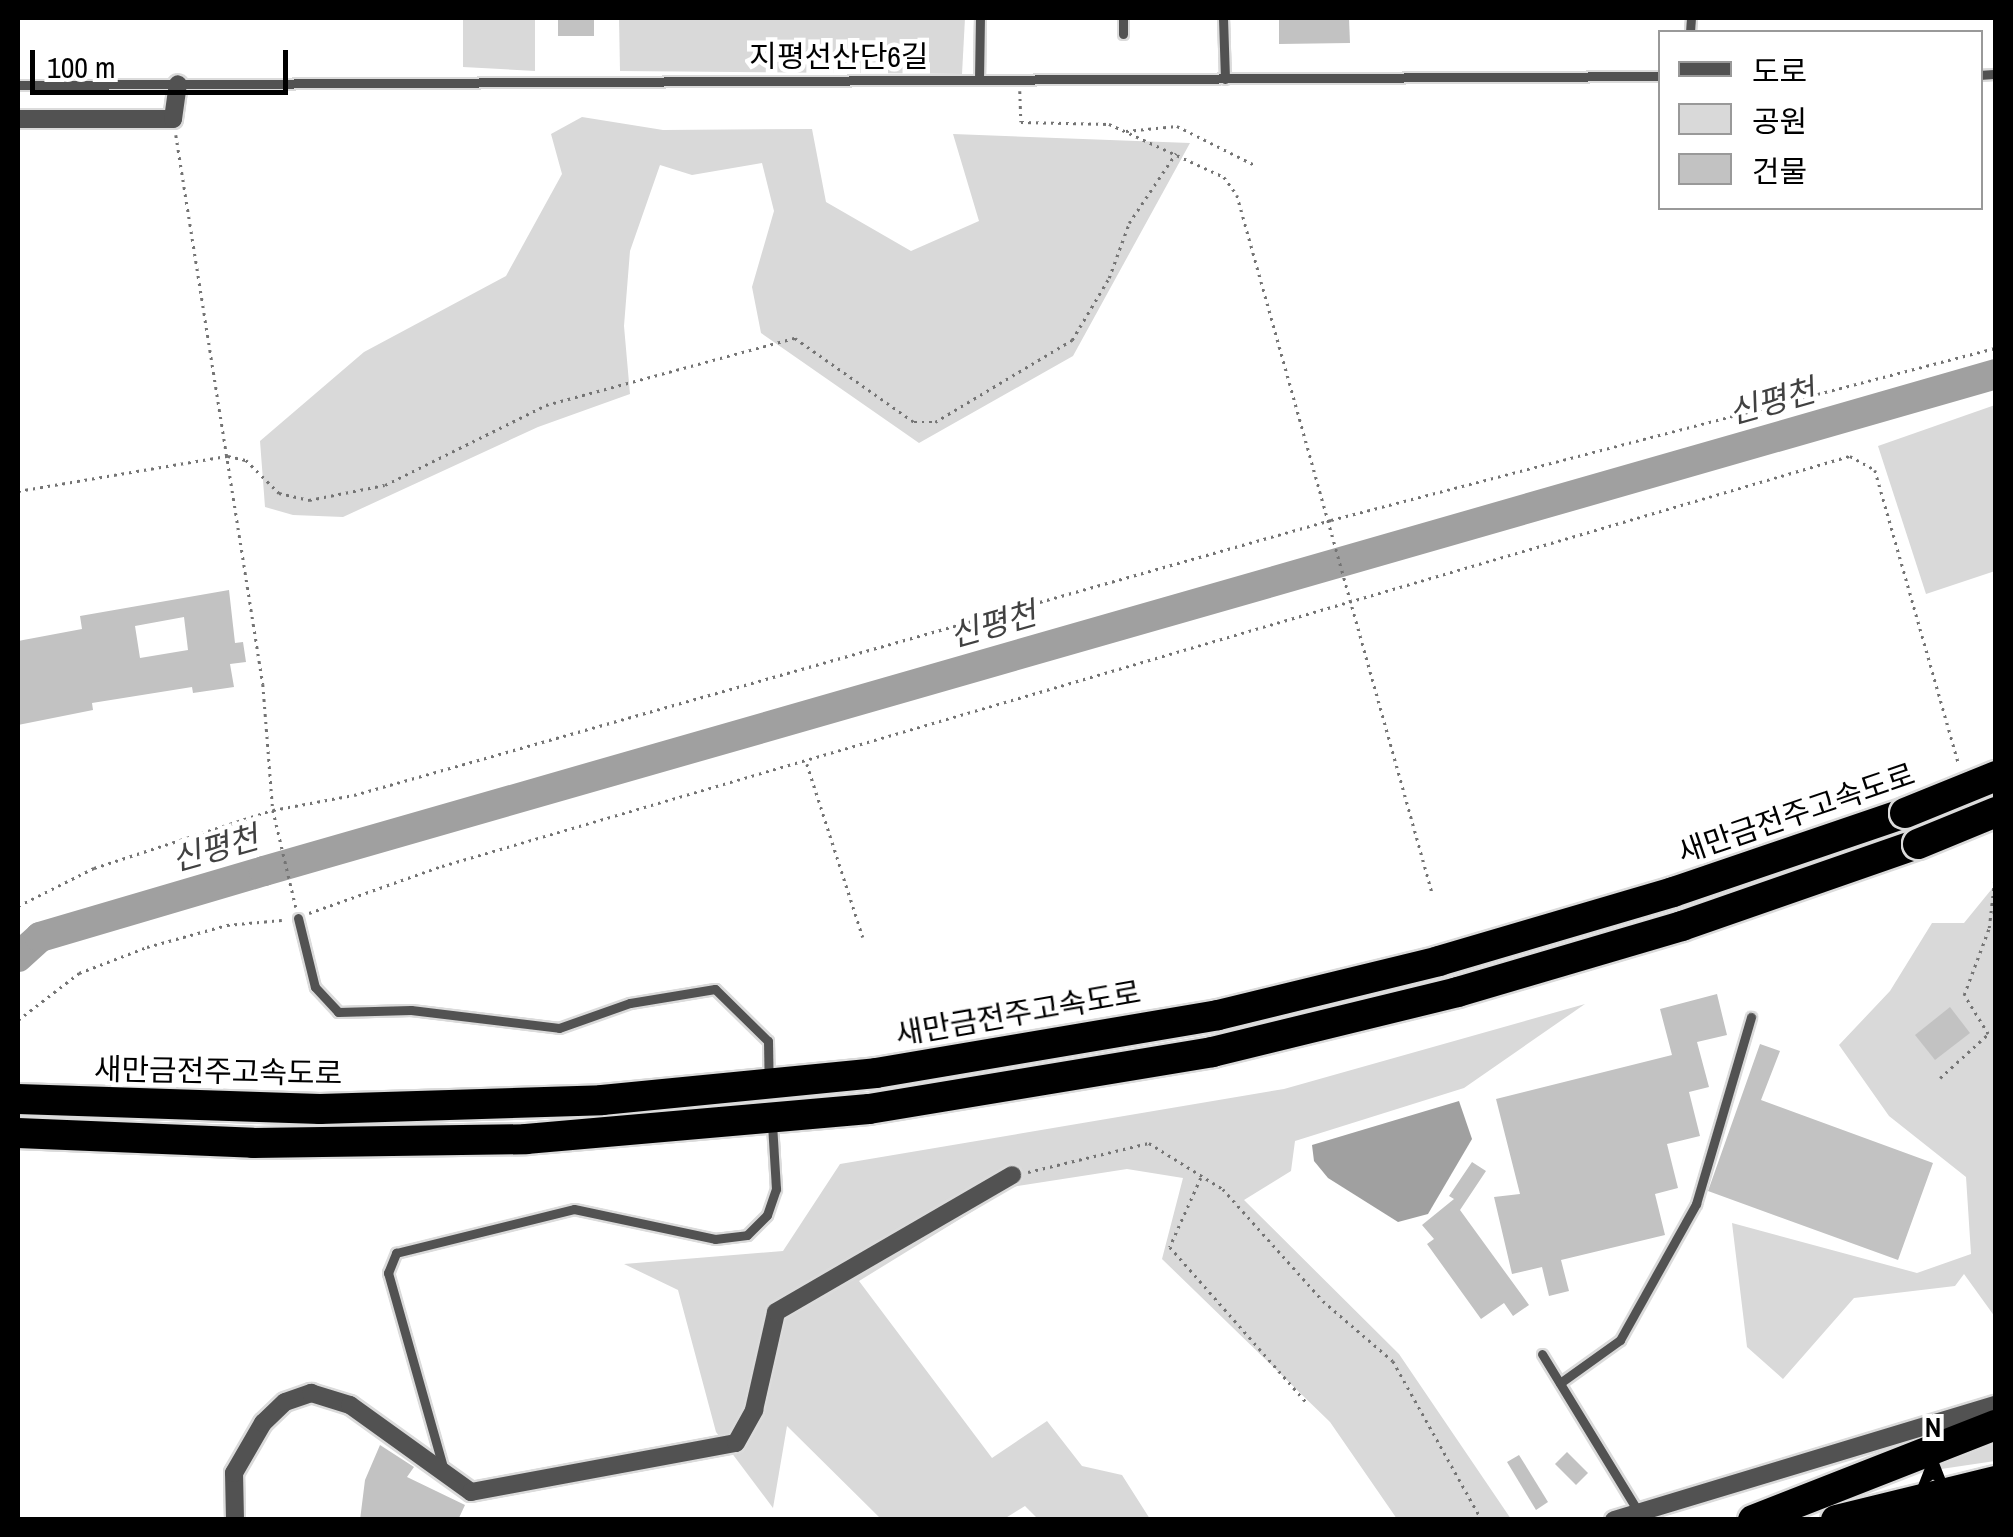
<!DOCTYPE html>
<html>
<head>
<meta charset="utf-8">
<style>
	body { margin:0 }
	#map { position:relative; width:2013px; height:1537px; overflow:hidden; background:#fff; font-family:"Archivo Narrow","Noto Sans KR",sans-serif }
	div>[style] { position:absolute }
	.green>* { inset:0; background:#d9d9d9 }
	.water>* { inset:0; background:#a0a0a0 }
	.river>* { height:30px; margin:-15px; padding:0 15px; transform-origin:15px; border-radius:15px; background:#a0a0a0 }
	.building>* { inset:0; background:#c2c2c2 }
	.path>* { height:2.5px; margin-top:-1.25px; transform-origin:0; background:repeating-linear-gradient(90deg,#747474 0 2.5px,transparent 0 7.5px) }
	.roads { filter:drop-shadow(2px 0 #dbdbdb) drop-shadow(-2px 0 #dbdbdb) drop-shadow(0 2px #dbdbdb) drop-shadow(0 -2px #dbdbdb) }
	.lane>* { height:9px; margin:-4.5px; padding:0 4.5px; transform-origin:4.5px; border-radius:4.5px; background:#525252 }
	.street>* { height:18px; margin:-9px; padding:0 9px; transform-origin:9px; border-radius:9px; background:#525252 }
	.highway>* { height:30px; margin:-15px; padding:0 15px; transform-origin:15px; border-radius:15px; background:#000 }
	.bridges { filter:drop-shadow(2px 0 #dbdbdb) drop-shadow(-2px 0 #dbdbdb) drop-shadow(0 2px #dbdbdb) drop-shadow(0 -2px #dbdbdb) }
	.highway-bridge>* { height:30px; margin:-15px; padding:0 15px; transform-origin:15px; border-radius:15px; background:#000 }
	span { translate:-50% -50%; white-space:nowrap; text-align:center; line-height:1.15; -webkit-text-stroke:9px #fff; paint-order:stroke }
	.street-label { font-size:30px; color:#000 }
	.water-label { font-size:32px; color:#414141; font-style:italic }
	.frame { position:absolute; inset:0; border:20px solid #000; pointer-events:none }
	.legend { position:absolute; left:1658px; top:30px; width:325px; height:180px; box-sizing:border-box; background:#fff; border:2px solid #999; margin:0; padding:12px 18px; list-style:none; font-size:30px; color:#000 }
	.legend li { display:flex; align-items:center; gap:20px; height:50px }
	.legend b { width:50px; border:2px solid #999 }
	.north { position:absolute; left:1883px; top:1407px; width:100px; height:100px; -webkit-text-stroke:8px #fff; paint-order:stroke; rotate:0deg; font-size:28px; font-weight:700; line-height:40px; text-align:center; color:#000 }
	.north::after { content:''; display:block; margin:auto; width:35px; height:45px; background:#000; clip-path:polygon(50% 0,100% 100%,50% 72%,0 100%) }
	.scale { position:absolute; left:30px; top:50px; width:258px; height:45px; box-sizing:border-box; border:5px solid #000; border-top:0; padding-left:12px; font-size:30px; line-height:35px; white-space:nowrap; color:#000; -webkit-text-stroke:8px #fff; paint-order:stroke }
</style>
</head>
<body>
<div id="map">
	<div class="green">
		<i style="clip-path:polygon(463px 18px,535px 18px,535px 71px,463px 67px)"></i>
		<i style="clip-path:polygon(619px 18px,965px 18px,962px 74px,620px 71px)"></i>
		<i style="clip-path:polygon(582px 117px,663px 130px,812px 129px,826px 202px,911px 251px,979px 221px,953px 134px,1190px 143px,1073px 356px,919px 443px,761px 333px,752px 287px,774px 211px,762px 163px,692px 175px,660px 165px,630px 251px,624px 326px,630px 394px,538px 427px,343px 517px,293px 515px,265px 507px,260px 441px,364px 352px,506px 276px,562px 174px,551px 134px)"></i>
		<i style="clip-path:polygon(1995px 405px,1995px 571px,1926px 594px,1878px 446px)"></i>
		<i style="clip-path:polygon(1995px 885px,1995px 1317px,1964px 1274px,1955px 1286px,1854px 1298px,1783px 1379px,1747px 1347px,1732px 1223px,1917px 1273px,1971px 1254px,1966px 1177px,1889px 1116px,1839px 1045px,1890px 991px,1932px 923px,1964px 923px)"></i>
		<i style="clip-path:polygon(1585px 1004px,1464px 1088px,1295px 1141px,1291px 1171px,1244px 1200px,1399px 1354px,1511px 1519px,1397px 1519px,1330px 1422px,1162px 1259px,1183px 1178px,1127px 1169px,1012px 1187px,859px 1281px,992px 1458px,1047px 1421px,1082px 1466px,1122px 1475px,1150px 1519px,1038px 1519px,1025px 1506px,1004px 1519px,881px 1519px,787px 1426px,773px 1508px,716px 1432px,678px 1290px,624px 1264px,783px 1251px,840px 1164px,1284px 1089px)"></i>
		<i style="clip-path:polygon(1995px 1433px,1995px 1461px,1894px 1476px)"></i>
	</div>
	<div class="water">
		<i style="clip-path:polygon(1459px 1101px,1472px 1139px,1428px 1214px,1398px 1222px,1328px 1178px,1314px 1161px,1312px 1145px)"></i>
	</div>
	<div class="river">
		<i style="left:18px;top:957px;width:30px;rotate:-42deg"></i>
		<i style="left:40px;top:937px;width:234px;rotate:-16.4deg"></i>
		<i style="left:264px;top:871px;width:1802px;rotate:-16.01deg"></i>
	</div>
	<div class="building">
		<i style="clip-path:polygon(558px 18px,594px 18px,594px 36px,558px 36px)"></i>
		<i style="clip-path:polygon(1279px 18px,1349px 18px,1350px 43px,1279px 44px)"></i>
		<i style="clip-path:polygon(evenodd,229px 590px,235px 643px,243px 642px,246px 662px,230px 664px,234px 687px,193px 693px,192px 687px,92px 703px,93px 710px,18px 725px,18px 641px,82px 629px,80px 616px,229px 590px,184px 617px,188px 650px,140px 658px,135px 626px,184px 617px)"></i>
		<i style="clip-path:polygon(1717px 994px,1727px 1035px,1697px 1042px,1709px 1087px,1689px 1092px,1700px 1136px,1667px 1144px,1678px 1188px,1655px 1194px,1665px 1235px,1561px 1260px,1569px 1291px,1549px 1296px,1542px 1267px,1512px 1274px,1494px 1197px,1520px 1194px,1496px 1099px,1672px 1055px,1660px 1009px)"></i>
		<i style="clip-path:polygon(1950px 1007px,1970px 1033px,1935px 1060px,1915px 1035px)"></i>
		<i style="clip-path:polygon(1760px 1044px,1780px 1051px,1761px 1100px,1933px 1163px,1898px 1260px,1708px 1191px)"></i>
		<i style="clip-path:polygon(1472px 1162px,1486px 1171px,1460px 1210px,1529px 1305px,1513px 1316px,1504px 1303px,1481px 1319px,1427px 1244px,1434px 1239px,1422px 1225px,1454px 1199px,1449px 1196px)"></i>
		<i style="clip-path:polygon(380px 1445px,414px 1467px,407px 1477px,465px 1505px,458px 1520px,360px 1520px,365px 1480px)"></i>
		<i style="clip-path:polygon(1567px 1452px,1588px 1473px,1576px 1485px,1555px 1464px)"></i>
		<i style="clip-path:polygon(1519px 1455px,1548px 1502px,1536px 1510px,1507px 1462px)"></i>
	</div>
	<div class="path">
		<i style="left:1020px;top:91px;width:31px;rotate:88deg"></i>
		<i style="left:1021px;top:122px;width:88px;rotate:1.3deg"></i>
		<i style="left:1109px;top:124px;width:127px;rotate:24.7deg"></i>
		<i style="left:1224px;top:177px;width:22px;rotate:54deg"></i>
		<i style="left:1237px;top:195px;width:724px;rotate:74.37deg"></i>
		<i style="left:1126px;top:131px;width:51px;rotate:-5.6deg"></i>
		<i style="left:1177px;top:126px;width:89px;rotate:26.6deg"></i>
		<i style="left:176px;top:135px;width:556px;rotate:81deg"></i>
		<i style="left:263px;top:684px;width:126px;rotate:85.5deg"></i>
		<i style="left:273px;top:810px;width:100px;rotate:76.7deg"></i>
		<i style="left:18px;top:491px;width:213px;rotate:-9.5deg"></i>
		<i style="left:228px;top:456px;width:18px;rotate:13deg"></i>
		<i style="left:246px;top:460px;width:47px;rotate:45deg"></i>
		<i style="left:279px;top:493px;width:31px;rotate:13deg"></i>
		<i style="left:309px;top:500px;width:77px;rotate:-11.2deg"></i>
		<i style="left:385px;top:485px;width:180px;rotate:-26.4deg"></i>
		<i style="left:546px;top:405px;width:258px;rotate:-15.1deg"></i>
		<i style="left:795px;top:338px;width:146px;rotate:35.2deg"></i>
		<i style="left:914px;top:422px;width:21px"></i>
		<i style="left:935px;top:422px;width:160px;rotate:-30.9deg"></i>
		<i style="left:1072px;top:340px;width:72px;rotate:-59.2deg"></i>
		<i style="left:1109px;top:278px;width:59px;rotate:-70deg"></i>
		<i style="left:1129px;top:223px;width:84px;rotate:-56.1deg"></i>
		<i style="left:807px;top:764px;width:182px;rotate:72.1deg"></i>
		<i style="left:18px;top:906px;width:85px;rotate:-26.6deg"></i>
		<i style="left:94px;top:868px;width:188px;rotate:-18deg"></i>
		<i style="left:273px;top:810px;width:82px;rotate:-10.5deg"></i>
		<i style="left:354px;top:795px;width:1015px;rotate:-15.72deg"></i>
		<i style="left:1331px;top:520px;width:686px;rotate:-14.52deg"></i>
		<i style="left:309px;top:913px;width:141px;rotate:-19.5deg"></i>
		<i style="left:442px;top:866px;width:1466px;rotate:-16.24deg"></i>
		<i style="left:1850px;top:456px;width:29px;rotate:29deg"></i>
		<i style="left:1875px;top:470px;width:306px;rotate:74.1deg"></i>
		<i style="left:18px;top:1020px;width:77px;rotate:-37.6deg"></i>
		<i style="left:79px;top:973px;width:73px;rotate:-20.9deg"></i>
		<i style="left:147px;top:947px;width:83px;rotate:-15.4deg"></i>
		<i style="left:227px;top:925px;width:55px;rotate:-5.2deg"></i>
		<i style="left:1940px;top:1078px;width:65px;rotate:-42.5deg"></i>
		<i style="left:1988px;top:1034px;width:46px;rotate:-121.6deg"></i>
		<i style="left:1964px;top:995px;width:72px;rotate:-69.5deg"></i>
		<i style="left:1989px;top:928px;width:61px;rotate:-83.5deg"></i>
		<i style="left:1028px;top:1172px;width:124px;rotate:-13.5deg"></i>
		<i style="left:1149px;top:1143px;width:87px;rotate:31.9deg"></i>
		<i style="left:1223px;top:1189px;width:150px;rotate:48.2deg"></i>
		<i style="left:1323px;top:1301px;width:92px;rotate:40.6deg"></i>
		<i style="left:1393px;top:1361px;width:182px;rotate:60.8deg"></i>
		<i style="left:1201px;top:1178px;width:76px;rotate:114.2deg"></i>
		<i style="left:1170px;top:1247px;width:209px;rotate:48.7deg"></i>
	</div>
	<div class="roads">
		<div class="lane">
			<i style="left:1123px;top:18px;width:16px;rotate:90deg"></i>
			<i style="left:1223px;top:18px;width:61px;rotate:88.1deg"></i>
			<i style="left:1690px;top:32px;width:14px;rotate:-86deg"></i>
			<i style="left:1980px;top:75px;width:16px;rotate:-4deg"></i>
			<i style="left:979px;top:80px;width:62px;rotate:-89.1deg"></i>
			<i style="left:18px;top:85px;width:1642px;rotate:-0.31deg"></i>
			<i style="left:298px;top:918px;width:71px;rotate:76.2deg"></i>
			<i style="left:315px;top:987px;width:34px;rotate:47deg"></i>
			<i style="left:338px;top:1012px;width:73px;rotate:-1.6deg"></i>
			<i style="left:411px;top:1010px;width:149px;rotate:6.9deg"></i>
			<i style="left:559px;top:1028px;width:75px;rotate:-19.4deg"></i>
			<i style="left:630px;top:1003px;width:86px;rotate:-9.4deg"></i>
			<i style="left:715px;top:989px;width:74px;rotate:44.5deg"></i>
			<i style="left:768px;top:1041px;width:39px;rotate:89deg"></i>
			<i style="left:1542px;top:1354px;width:180px;rotate:58.6deg"></i>
			<i style="left:1560px;top:1383px;width:74px;rotate:-35.6deg"></i>
			<i style="left:1620px;top:1340px;width:156px;rotate:-60.8deg"></i>
			<i style="left:1696px;top:1204px;width:195px;rotate:-73.6deg"></i>
			<i style="left:443px;top:1467px;width:202px;rotate:-105.8deg"></i>
			<i style="left:388px;top:1273px;width:22px;rotate:-68deg"></i>
			<i style="left:396px;top:1253px;width:183px;rotate:-13.9deg"></i>
			<i style="left:574px;top:1209px;width:144px;rotate:12deg"></i>
			<i style="left:715px;top:1239px;width:32px;rotate:-7deg"></i>
			<i style="left:747px;top:1235px;width:28px;rotate:-45deg"></i>
			<i style="left:767px;top:1215px;width:28px;rotate:-71deg"></i>
			<i style="left:776px;top:1189px;width:66px;rotate:-93.5deg"></i>
		</div>
		<div class="street">
			<i style="left:18px;top:119px;width:155px"></i>
			<i style="left:173px;top:119px;width:35px;rotate:-82deg"></i>
			<i style="left:235px;top:1520px;width:47px;rotate:-91.2deg"></i>
			<i style="left:234px;top:1473px;width:58px;rotate:-59.9deg"></i>
			<i style="left:263px;top:1423px;width:30px;rotate:-44deg"></i>
			<i style="left:285px;top:1402px;width:28px;rotate:-19deg"></i>
			<i style="left:311px;top:1393px;width:41px;rotate:17.1deg"></i>
			<i style="left:350px;top:1405px;width:149px;rotate:35.7deg"></i>
			<i style="left:471px;top:1492px;width:269px;rotate:-10.5deg"></i>
			<i style="left:736px;top:1443px;width:38px;rotate:-61deg"></i>
			<i style="left:754px;top:1410px;width:100px;rotate:-77.3deg"></i>
			<i style="left:776px;top:1312px;width:273px;rotate:-30.1deg"></i>
			<i style="left:1614px;top:1520px;width:399px;rotate:-16.8deg"></i>
		</div>
		<div class="highway">
			<i style="left:18px;top:1099px;width:302px;rotate:1.9deg"></i>
			<i style="left:320px;top:1109px;width:282px;rotate:-1.8deg"></i>
			<i style="left:602px;top:1100px;width:275px;rotate:-5.6deg"></i>
			<i style="left:876px;top:1073px;width:347px;rotate:-9.6deg"></i>
			<i style="left:1218px;top:1015px;width:228px;rotate:-13.7deg"></i>
			<i style="left:1439px;top:961px;width:244px;rotate:-16.4deg"></i>
			<i style="left:1673px;top:892px;width:245px;rotate:-18.8deg"></i>
			<i style="left:18px;top:1133px;width:235px;rotate:2.4deg"></i>
			<i style="left:253px;top:1143px;width:273px;rotate:-0.8deg"></i>
			<i style="left:526px;top:1139px;width:344px;rotate:-5deg"></i>
			<i style="left:869px;top:1109px;width:348px;rotate:-9.4deg"></i>
			<i style="left:1212px;top:1052px;width:253px;rotate:-13.7deg"></i>
			<i style="left:1458px;top:992px;width:234px;rotate:-16.4deg"></i>
			<i style="left:1682px;top:926px;width:250px;rotate:-19.2deg"></i>
			<i style="left:1753px;top:1520px;width:261px;rotate:-21.4deg"></i>
			<i style="left:1836px;top:1520px;width:165px;rotate:-13.7deg"></i>
			<i style="left:1918px;top:1520px;width:80px;rotate:-11.6deg"></i>
		</div>
	</div>
	<div class="bridges">
		<div class="highway-bridge">
			<i style="left:1905px;top:813px;width:98px;rotate:-22.1deg"></i>
			<i style="left:1918px;top:844px;width:84px;rotate:-22.3deg"></i>
		</div>
	</div>
	<div class="street-label">
		<span style="left:839px;top:56px">지평선산단6길</span>
		<span style="left:1796px;top:813px;rotate:-19deg">새만금전주고속도로</span>
		<span style="left:1018px;top:1013px;rotate:-10deg">새만금전주고속도로</span>
		<span style="left:218px;top:1071px;rotate:1deg">새만금전주고속도로</span>
	</div>
	<div class="water-label">
		<span style="left:1772px;top:402px;rotate:-16deg">신평천</span>
		<span style="left:993px;top:625px;rotate:-16deg">신평천</span>
		<span style="left:215px;top:849px;rotate:-16deg">신평천</span>
	</div>
	<div class="frame"></div>
	<ul class="legend">
	<li><b style="height:12px;background:#525252"></b>도로</li>
	<li><b style="height:28px;background:#d9d9d9"></b>공원</li>
	<li><b style="height:28px;background:#c2c2c2"></b>건물</li>
	</ul>
	<div class="north">N</div>
	<div class="scale">100 m</div>
</div>
</body>
</html>
